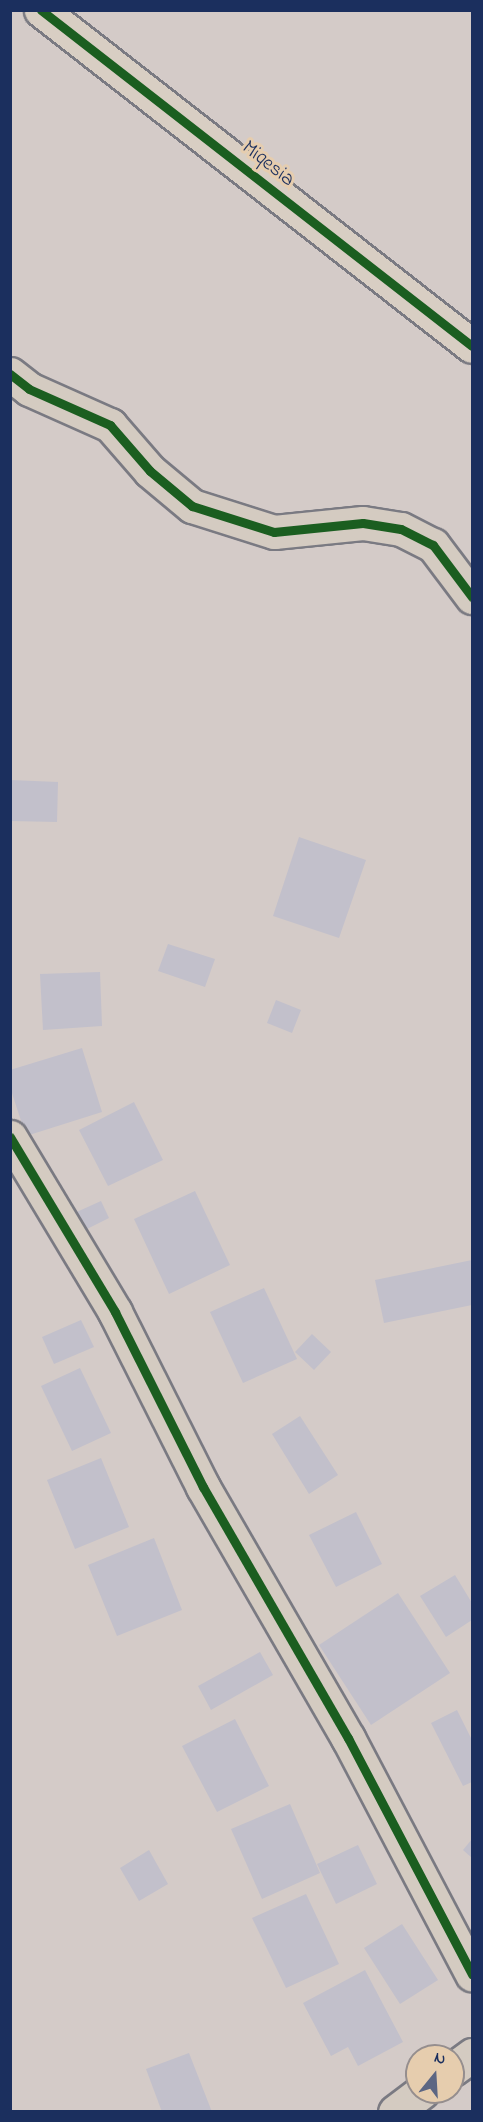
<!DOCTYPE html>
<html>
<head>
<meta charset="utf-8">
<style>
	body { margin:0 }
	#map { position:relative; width:483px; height:2122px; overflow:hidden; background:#d4cbc8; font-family:"Indie Flower",sans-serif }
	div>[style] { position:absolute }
	.building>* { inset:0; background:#c2c0cb }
	.roads { filter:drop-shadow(2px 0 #7a7a82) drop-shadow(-2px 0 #7a7a82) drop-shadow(0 2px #7a7a82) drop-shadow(0 -2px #7a7a82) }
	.minor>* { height:33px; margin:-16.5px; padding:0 16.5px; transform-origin:16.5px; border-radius:16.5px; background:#d4cbc1 }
	.major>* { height:33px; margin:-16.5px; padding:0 16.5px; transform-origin:16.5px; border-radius:16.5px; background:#d8cec3 }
	.cycleway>* { height:9px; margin:-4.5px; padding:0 4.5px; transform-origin:4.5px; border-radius:4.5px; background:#1b5e20 }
	span { translate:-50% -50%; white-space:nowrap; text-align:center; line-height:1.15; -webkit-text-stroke:6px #e6cdae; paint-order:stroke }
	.street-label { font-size:21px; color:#1b2f5e }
	.frame { position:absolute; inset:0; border:12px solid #1b2f5e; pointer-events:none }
	.north { position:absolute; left:405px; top:2044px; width:60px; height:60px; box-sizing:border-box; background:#e6cdae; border:2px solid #958e8e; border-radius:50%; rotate:18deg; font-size:16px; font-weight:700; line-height:24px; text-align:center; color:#1b2f5e }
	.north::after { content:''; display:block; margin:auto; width:21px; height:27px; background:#5c6683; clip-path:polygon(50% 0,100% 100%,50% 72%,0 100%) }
</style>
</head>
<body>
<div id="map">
	<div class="building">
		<i style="clip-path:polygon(10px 780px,58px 782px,57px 822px,10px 821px)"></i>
		<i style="clip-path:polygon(299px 837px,366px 860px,339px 938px,273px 916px)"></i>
		<i style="clip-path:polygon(168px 944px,215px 959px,205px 987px,158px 971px)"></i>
		<i style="clip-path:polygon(100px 972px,102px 1026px,43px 1030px,40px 974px)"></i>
		<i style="clip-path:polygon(276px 1000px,301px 1010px,292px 1033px,267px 1023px)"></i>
		<i style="clip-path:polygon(82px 1048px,102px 1112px,26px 1136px,10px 1087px,10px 1070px)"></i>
		<i style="clip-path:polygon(134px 1102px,163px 1160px,108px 1186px,79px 1130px)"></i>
		<i style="clip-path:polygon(195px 1191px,230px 1265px,169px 1294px,134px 1219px)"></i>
		<i style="clip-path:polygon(101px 1201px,109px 1218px,79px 1233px,70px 1215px)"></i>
		<i style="clip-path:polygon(472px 1260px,472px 1305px,384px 1323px,375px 1280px)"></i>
		<i style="clip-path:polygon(264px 1288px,297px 1359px,243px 1383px,210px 1312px)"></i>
		<i style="clip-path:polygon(81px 1320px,94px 1347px,54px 1364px,42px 1337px)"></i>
		<i style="clip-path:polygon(312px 1334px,331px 1352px,314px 1370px,295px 1352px)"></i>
		<i style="clip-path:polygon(80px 1368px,111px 1433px,72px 1451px,41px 1386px)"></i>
		<i style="clip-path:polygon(300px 1416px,338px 1475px,309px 1494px,272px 1434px)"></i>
		<i style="clip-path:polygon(101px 1458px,129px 1527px,75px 1549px,47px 1480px)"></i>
		<i style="clip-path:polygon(356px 1512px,382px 1564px,336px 1587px,309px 1535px)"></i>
		<i style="clip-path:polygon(154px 1538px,182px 1610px,117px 1636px,88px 1565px)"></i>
		<i style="clip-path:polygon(455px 1575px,472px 1603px,472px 1620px,446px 1637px,420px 1596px)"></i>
		<i style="clip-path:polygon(398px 1593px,450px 1673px,371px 1725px,319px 1645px)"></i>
		<i style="clip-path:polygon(260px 1652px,273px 1675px,211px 1710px,198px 1686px)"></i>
		<i style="clip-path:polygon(457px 1710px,472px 1740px,472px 1782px,463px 1786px,431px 1723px)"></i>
		<i style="clip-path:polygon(235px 1719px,269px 1786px,217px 1812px,182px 1746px)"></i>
		<i style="clip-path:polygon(290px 1804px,320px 1873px,262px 1899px,231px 1829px)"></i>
		<i style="clip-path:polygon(472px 1839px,472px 1858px,463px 1850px)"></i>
		<i style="clip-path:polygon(358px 1845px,377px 1884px,336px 1904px,317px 1864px)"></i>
		<i style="clip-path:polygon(149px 1850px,168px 1884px,139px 1901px,120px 1868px)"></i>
		<i style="clip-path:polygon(306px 1894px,339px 1964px,286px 1988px,252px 1918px)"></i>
		<i style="clip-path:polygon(402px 1924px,438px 1980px,400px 2004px,364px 1948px)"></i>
		<i style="clip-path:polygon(365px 1970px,403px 2042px,358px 2066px,348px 2047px,331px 2056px,303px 2003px)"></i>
		<i style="clip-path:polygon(189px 2053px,212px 2112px,162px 2112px,146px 2069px)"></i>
	</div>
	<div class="roads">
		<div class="minor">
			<i style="left:10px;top:374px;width:24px;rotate:38deg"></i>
			<i style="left:29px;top:389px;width:89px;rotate:24deg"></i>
			<i style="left:110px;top:425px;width:61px;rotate:49deg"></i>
			<i style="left:150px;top:471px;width:55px;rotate:39.8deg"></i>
			<i style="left:192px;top:506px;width:86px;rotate:17.6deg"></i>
			<i style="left:274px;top:532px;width:89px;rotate:-5.8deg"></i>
			<i style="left:363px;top:523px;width:38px;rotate:9deg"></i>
			<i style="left:401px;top:529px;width:36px;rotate:27deg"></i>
			<i style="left:433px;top:545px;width:65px;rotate:53.1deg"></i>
			<i style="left:10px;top:1137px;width:204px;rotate:59deg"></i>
			<i style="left:115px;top:1312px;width:196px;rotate:63.3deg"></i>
			<i style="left:203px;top:1487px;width:290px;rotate:60deg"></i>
			<i style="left:348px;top:1738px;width:267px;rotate:62.3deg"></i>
			<i style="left:453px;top:2069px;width:24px;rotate:-36deg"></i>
			<i style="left:395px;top:2112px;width:34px;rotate:-37deg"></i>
		</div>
		<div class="major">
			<i style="left:41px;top:10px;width:546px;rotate:37.94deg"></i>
		</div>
	</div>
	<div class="cycleway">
		<i style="left:41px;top:10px;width:546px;rotate:37.94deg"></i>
		<i style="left:10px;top:374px;width:24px;rotate:38deg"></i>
		<i style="left:29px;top:389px;width:89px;rotate:24deg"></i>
		<i style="left:110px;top:425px;width:61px;rotate:49deg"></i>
		<i style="left:150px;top:471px;width:55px;rotate:39.8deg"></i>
		<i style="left:192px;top:506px;width:86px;rotate:17.6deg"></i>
		<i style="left:274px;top:532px;width:89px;rotate:-5.8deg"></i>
		<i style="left:363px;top:523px;width:38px;rotate:9deg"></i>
		<i style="left:401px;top:529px;width:36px;rotate:27deg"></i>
		<i style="left:433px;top:545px;width:65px;rotate:53.1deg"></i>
		<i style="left:10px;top:1137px;width:204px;rotate:59deg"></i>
		<i style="left:115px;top:1312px;width:196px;rotate:63.3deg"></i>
		<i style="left:203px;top:1487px;width:290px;rotate:60deg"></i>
		<i style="left:348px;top:1738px;width:267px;rotate:62.3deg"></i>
	</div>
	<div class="street-label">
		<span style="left:268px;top:164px;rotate:38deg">Miqesia</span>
	</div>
	<div class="frame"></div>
	<div class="north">N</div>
</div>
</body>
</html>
